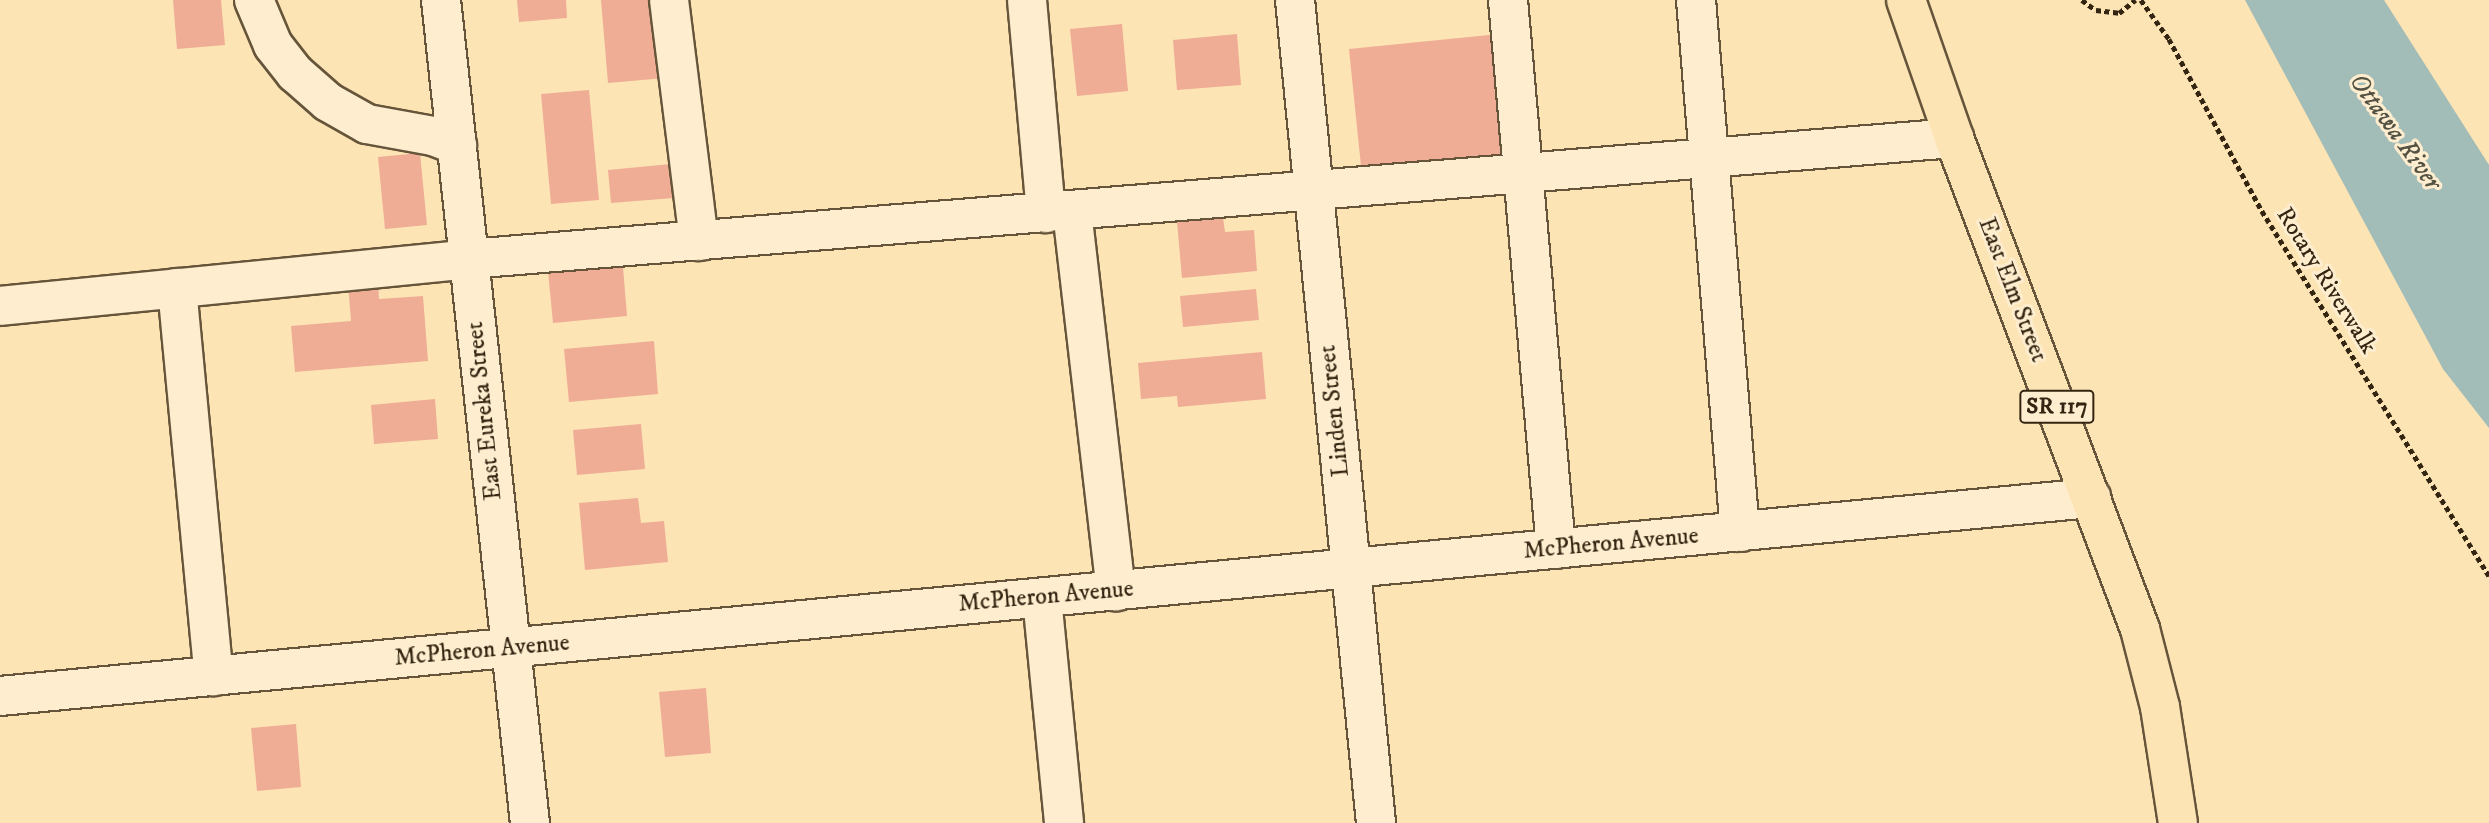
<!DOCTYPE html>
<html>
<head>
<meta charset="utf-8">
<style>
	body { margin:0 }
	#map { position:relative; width:2489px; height:823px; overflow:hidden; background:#fde4b5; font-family:"IM FELL DW Pica",serif }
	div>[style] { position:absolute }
	.water>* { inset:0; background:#a2bcb7 }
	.building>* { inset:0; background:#efad95 }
	.path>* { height:4.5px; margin-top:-2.25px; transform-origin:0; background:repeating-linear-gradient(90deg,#332511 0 5px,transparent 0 8.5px) }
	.roads { filter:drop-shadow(2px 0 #66553a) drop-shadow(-2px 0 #66553a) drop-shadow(0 2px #66553a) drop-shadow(0 -2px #66553a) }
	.minor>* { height:38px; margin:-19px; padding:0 19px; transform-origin:19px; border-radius:19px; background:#feedcf }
	.major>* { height:38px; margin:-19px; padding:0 19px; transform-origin:19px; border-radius:19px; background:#fde4b5 }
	span { translate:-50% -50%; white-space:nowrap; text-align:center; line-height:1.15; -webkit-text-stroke:6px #feedcf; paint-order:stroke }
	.shield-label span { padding:2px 5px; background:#feedcf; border:2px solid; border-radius:5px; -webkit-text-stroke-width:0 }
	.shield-label { font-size:23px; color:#332511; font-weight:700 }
	.street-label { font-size:24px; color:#332511 }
	.water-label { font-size:26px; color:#545243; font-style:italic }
</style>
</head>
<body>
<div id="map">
	<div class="water">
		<i style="clip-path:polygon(2245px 0,2384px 0,2489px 165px,2489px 428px,2443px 369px)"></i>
	</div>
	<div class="building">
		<i style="clip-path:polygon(173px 0,221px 0,225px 45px,177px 49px)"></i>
		<i style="clip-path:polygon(517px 0,566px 0,567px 18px,519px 22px)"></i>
		<i style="clip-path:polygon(601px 0,659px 0,665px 78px,608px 83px)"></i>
		<i style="clip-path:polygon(1122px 24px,1128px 91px,1077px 96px,1070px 29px)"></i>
		<i style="clip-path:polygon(1237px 34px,1241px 85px,1177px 90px,1173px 40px)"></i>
		<i style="clip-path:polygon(1499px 34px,1512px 161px,1362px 176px,1349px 49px)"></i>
		<i style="clip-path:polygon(589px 90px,599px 200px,551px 204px,541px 94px)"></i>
		<i style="clip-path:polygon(420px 153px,427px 225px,385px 229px,378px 157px)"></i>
		<i style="clip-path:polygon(671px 164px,674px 198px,611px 203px,608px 170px)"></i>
		<i style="clip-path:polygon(1223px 218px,1225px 232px,1254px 230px,1257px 271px,1182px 278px,1177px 222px)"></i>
		<i style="clip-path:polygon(622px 255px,627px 316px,553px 323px,547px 261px)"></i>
		<i style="clip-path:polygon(378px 281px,379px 299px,423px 296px,428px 361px,295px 372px,291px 326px,351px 321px,348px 284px)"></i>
		<i style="clip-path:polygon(1256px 289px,1259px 320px,1183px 327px,1180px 296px)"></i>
		<i style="clip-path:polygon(654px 341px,658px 394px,569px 402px,564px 349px)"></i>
		<i style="clip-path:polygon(1262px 352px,1266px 399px,1178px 407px,1177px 396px,1141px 399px,1138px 363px)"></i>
		<i style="clip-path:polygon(435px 399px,438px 439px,374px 444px,371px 405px)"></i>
		<i style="clip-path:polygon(641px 424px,645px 469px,577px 475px,573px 430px)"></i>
		<i style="clip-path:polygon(638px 498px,641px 523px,664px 521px,668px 562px,585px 570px,579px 503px)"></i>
		<i style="clip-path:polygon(706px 688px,711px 753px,665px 757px,659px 692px)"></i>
		<i style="clip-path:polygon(296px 724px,301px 787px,257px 791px,251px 728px)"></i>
	</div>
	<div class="path">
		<i style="left:2082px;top:0;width:17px;rotate:36deg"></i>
		<i style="left:2096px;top:10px;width:23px;rotate:7deg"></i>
		<i style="left:2119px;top:13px;width:21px;rotate:-39deg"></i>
		<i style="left:2141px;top:0;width:48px;rotate:54.3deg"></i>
		<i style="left:2169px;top:39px;width:196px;rotate:61.6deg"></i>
		<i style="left:2262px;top:211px;width:430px;rotate:58.1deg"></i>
	</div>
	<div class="roads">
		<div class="minor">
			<i style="left:254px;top:0;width:49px;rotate:67.1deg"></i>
			<i style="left:273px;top:45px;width:36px;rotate:52deg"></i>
			<i style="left:295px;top:73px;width:44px;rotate:41.3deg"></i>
			<i style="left:328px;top:102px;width:45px;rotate:29.4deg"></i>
			<i style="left:367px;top:124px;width:67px;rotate:10.3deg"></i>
			<i style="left:433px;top:136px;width:26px;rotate:21deg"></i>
			<i style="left:441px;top:0;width:828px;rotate:83.83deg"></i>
			<i style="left:669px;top:0;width:243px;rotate:82.9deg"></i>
			<i style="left:1027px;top:0;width:214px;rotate:84.9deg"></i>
			<i style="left:1295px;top:0;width:827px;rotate:84.38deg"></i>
			<i style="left:1508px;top:0;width:551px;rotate:85deg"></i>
			<i style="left:1696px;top:0;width:534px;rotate:85.27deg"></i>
			<i style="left:1072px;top:211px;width:383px;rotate:83.4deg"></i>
			<i style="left:177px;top:288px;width:390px;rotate:84.6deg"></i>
			<i style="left:0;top:306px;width:471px;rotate:-5.7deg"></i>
			<i style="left:469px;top:259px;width:1490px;rotate:-4.66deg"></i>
			<i style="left:1042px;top:598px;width:226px;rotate:84.4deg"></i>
			<i style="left:0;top:696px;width:2101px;rotate:-5.41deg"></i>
		</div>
		<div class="major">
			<i style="left:1906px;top:0;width:146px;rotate:70.8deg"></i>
			<i style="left:1954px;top:138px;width:525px;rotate:69.25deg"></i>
			<i style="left:2140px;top:629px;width:81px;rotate:75.6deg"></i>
			<i style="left:2160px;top:707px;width:117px;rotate:81.2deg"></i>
		</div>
	</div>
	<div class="shield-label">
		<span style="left:2057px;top:407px">SR 117</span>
	</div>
	<div class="street-label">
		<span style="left:2326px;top:281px;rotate:58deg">Rotary Riverwalk</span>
		<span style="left:2012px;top:290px;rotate:69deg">East Elm Street</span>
		<span style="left:485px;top:411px;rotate:-96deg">East Eureka Street</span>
		<span style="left:1335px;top:411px;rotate:-96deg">Linden Street</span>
		<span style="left:1611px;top:544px;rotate:-5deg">McPheron Avenue</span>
		<span style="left:1046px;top:597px;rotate:-5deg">McPheron Avenue</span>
		<span style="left:482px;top:651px;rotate:-5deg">McPheron Avenue</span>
	</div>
	<div class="water-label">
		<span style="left:2395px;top:132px;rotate:54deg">Ottawa River</span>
	</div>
</div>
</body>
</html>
